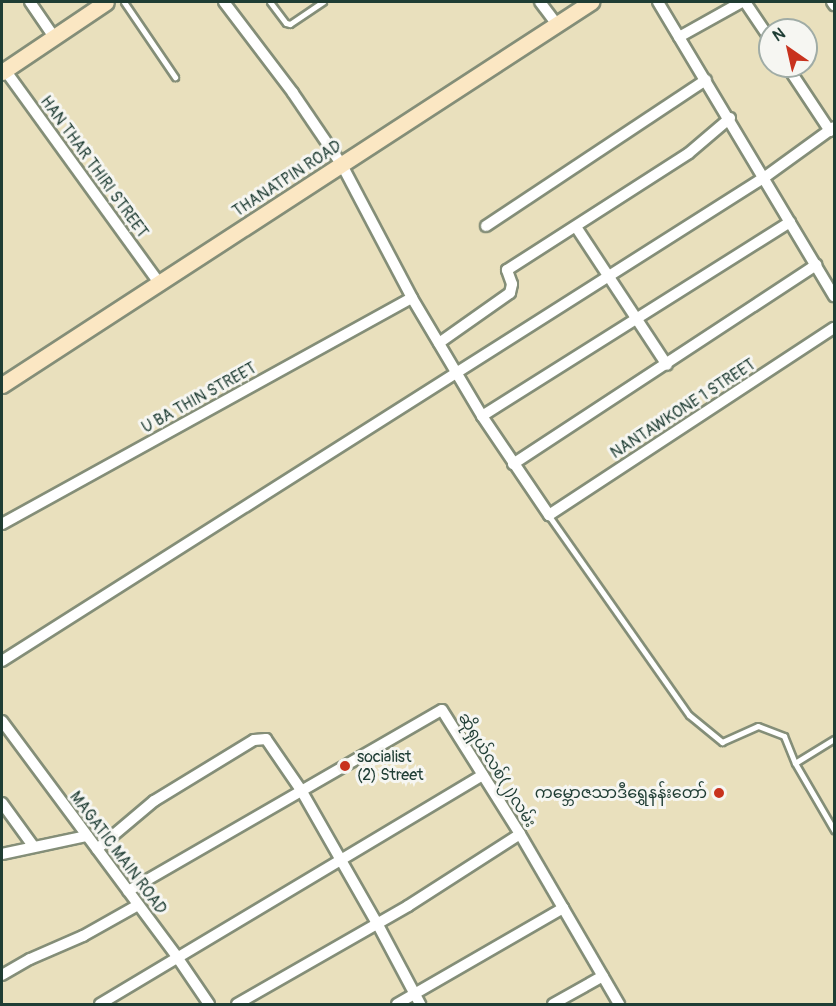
<!DOCTYPE html>
<html>
<head>
<meta charset="utf-8">
<style>
	body { margin:0 }
	#map { position:relative; width:836px; height:1006px; overflow:hidden; background:#e9e0bd; font-family:Pangolin,"Noto Sans Myanmar",sans-serif }
	div>[style] { position:absolute }
	.roads { filter:drop-shadow(2px 0 #848e78) drop-shadow(-2px 0 #848e78) drop-shadow(0 2px #848e78) drop-shadow(0 -2px #848e78) }
	.lane>* { height:5px; margin:-2.5px; padding:0 2.5px; transform-origin:2.5px; border-radius:2.5px; background:#fff }
	.street>* { height:10px; margin:-5px; padding:0 5px; transform-origin:5px; border-radius:5px; background:#fff }
	.secondary>* { height:15px; margin:-7.5px; padding:0 7.5px; transform-origin:7.5px; border-radius:7.5px; background:#fbe7c3 }
	.dots>* { width:16px; height:16px; translate:-50% -50%; box-sizing:border-box; border:3px solid #f6f6f2; border-radius:50% }
	span { translate:-50% -50%; white-space:nowrap; text-align:center; line-height:1.15; -webkit-text-stroke:6px #f6f6f2; paint-order:stroke }
	.street-label { font-size:16px; color:#1f3d34 }
	.poi-label { font-size:16px; color:#1f3d34 }
	.left { translate:0 -50%; text-align:left }
	.right { translate:-100% -50%; text-align:right }
	.frame { position:absolute; inset:0; border:3px solid #1f3d34; pointer-events:none }
	.north { position:absolute; left:758px; top:18px; width:60px; height:60px; box-sizing:border-box; background:#f6f6f2; border:2px solid #a0aca6; border-radius:50%; rotate:326deg; font-size:16px; font-weight:700; line-height:24px; text-align:center; color:#1f3d34 }
	.north::after { content:''; display:block; margin:auto; width:21px; height:27px; background:#c8321e; clip-path:polygon(50% 0,100% 100%,50% 72%,0 100%) }
</style>
</head>
<body>
<div id="map">
	<div class="roads">
		<div class="lane">
			<i style="left:124px;top:2px;width:91px;rotate:55.8deg"></i>
			<i style="left:270px;top:2px;width:26px;rotate:53deg"></i>
			<i style="left:286px;top:23px;width:4px;rotate:14deg"></i>
			<i style="left:290px;top:24px;width:40px;rotate:-34deg"></i>
			<i style="left:549px;top:516px;width:243px;rotate:54.9deg"></i>
			<i style="left:689px;top:715px;width:43px;rotate:39.3deg"></i>
			<i style="left:722px;top:742px;width:39px;rotate:-24deg"></i>
			<i style="left:758px;top:726px;width:28px;rotate:21deg"></i>
			<i style="left:784px;top:736px;width:29px;rotate:68deg"></i>
			<i style="left:795px;top:763px;width:78px;rotate:59.8deg"></i>
			<i style="left:795px;top:763px;width:46px;rotate:-31.6deg"></i>
		</div>
		<div class="street">
			<i style="left:30px;top:2px;width:42px;rotate:55.6deg"></i>
			<i style="left:224px;top:2px;width:114px;rotate:52.8deg"></i>
			<i style="left:293px;top:93px;width:87px;rotate:55.8deg"></i>
			<i style="left:342px;top:165px;width:150px;rotate:62.2deg"></i>
			<i style="left:412px;top:298px;width:137px;rotate:59.3deg"></i>
			<i style="left:482px;top:416px;width:120px;rotate:55.9deg"></i>
			<i style="left:549px;top:515px;width:341px;rotate:-33.3deg"></i>
			<i style="left:540px;top:2px;width:26px;rotate:53deg"></i>
			<i style="left:658px;top:2px;width:343px;rotate:59.1deg"></i>
			<i style="left:745px;top:2px;width:45px;rotate:56deg"></i>
			<i style="left:832px;top:2px;width:4px;rotate:56deg"></i>
			<i style="left:679px;top:37px;width:72px;rotate:-29.1deg"></i>
			<i style="left:787px;top:66px;width:78px;rotate:56.5deg"></i>
			<i style="left:5px;top:70px;width:263px;rotate:54.1deg"></i>
			<i style="left:486px;top:226px;width:264px;rotate:-33.6deg"></i>
			<i style="left:576px;top:227px;width:165px;rotate:56.6deg"></i>
			<i style="left:439px;top:343px;width:87px;rotate:-35.2deg"></i>
			<i style="left:510px;top:293px;width:9px;rotate:-77deg"></i>
			<i style="left:512px;top:284px;width:15px;rotate:-110deg"></i>
			<i style="left:507px;top:270px;width:216px;rotate:-32.7deg"></i>
			<i style="left:689px;top:153px;width:54px;rotate:-40.5deg"></i>
			<i style="left:482px;top:416px;width:364px;rotate:-32.2deg"></i>
			<i style="left:513px;top:464px;width:363px;rotate:-33.3deg"></i>
			<i style="left:2px;top:524px;width:468px;rotate:-28.9deg"></i>
			<i style="left:2px;top:661px;width:904px;rotate:-32.39deg"></i>
			<i style="left:765px;top:177px;width:85px;rotate:-35.9deg"></i>
			<i style="left:2px;top:721px;width:294px;rotate:53.4deg"></i>
			<i style="left:177px;top:957px;width:57px;rotate:55.8deg"></i>
			<i style="left:2px;top:803px;width:54px;rotate:54deg"></i>
			<i style="left:97px;top:849px;width:75px;rotate:-40.1deg"></i>
			<i style="left:154px;top:801px;width:117px;rotate:-31.4deg"></i>
			<i style="left:254px;top:740px;width:12px;rotate:-5deg"></i>
			<i style="left:266px;top:739px;width:62px;rotate:55.5deg"></i>
			<i style="left:301px;top:790px;width:153px;rotate:60.3deg"></i>
			<i style="left:377px;top:923px;width:92px;rotate:62deg"></i>
			<i style="left:2px;top:854px;width:87px;rotate:-12deg"></i>
			<i style="left:128px;top:891px;width:362px;rotate:-30deg"></i>
			<i style="left:442px;top:710px;width:146px;rotate:57.8deg"></i>
			<i style="left:520px;top:834px;width:197px;rotate:59.8deg"></i>
			<i style="left:2px;top:975px;width:32px;rotate:-30deg"></i>
			<i style="left:30px;top:959px;width:58px;rotate:-23.5deg"></i>
			<i style="left:83px;top:936px;width:63px;rotate:-29.4deg"></i>
			<i style="left:100px;top:1004px;width:446px;rotate:-30.9deg"></i>
			<i style="left:237px;top:1004px;width:197px;rotate:-29.8deg"></i>
			<i style="left:408px;top:906px;width:133px;rotate:-32.7deg"></i>
			<i style="left:397px;top:1004px;width:192px;rotate:-30deg"></i>
			<i style="left:553px;top:1004px;width:57px;rotate:-29.2deg"></i>
		</div>
		<div class="secondary">
			<i style="left:2px;top:72px;width:125px;rotate:-33.9deg"></i>
			<i style="left:2px;top:385px;width:703px;rotate:-33.03deg"></i>
		</div>
	</div>
	<div class="dots">
		<i style="left:345px;top:766px;background:#c8321e"></i>
		<i style="left:719px;top:793px;background:#c8321e"></i>
	</div>
	<div class="street-label">
		<span style="left:94px;top:167px;rotate:54deg">HAN THAR THIRI STREET</span>
		<span style="left:287px;top:179px;rotate:-33deg">THANATPIN ROAD</span>
		<span style="left:199px;top:398px;rotate:-29deg">U BA THIN STREET</span>
		<span style="left:683px;top:409px;rotate:-33deg">NANTAWKONE 1 STREET</span>
		<span style="left:497px;top:770px;rotate:58deg">ဆိုရှယ်လစ်(၂)လမ်း</span>
		<span style="left:118px;top:853px;rotate:53deg">MAGATIC MAIN ROAD</span>
	</div>
	<div class="poi-label">
		<span class="left" style="left:357px;top:766px">socialist<br>(2) Street</span>
		<span class="right" style="left:707px;top:793px">ကမ္ဘောဇသာဒီရွှေနန်းတော်</span>
	</div>
	<div class="frame"></div>
	<div class="north">N</div>
</div>
</body>
</html>
